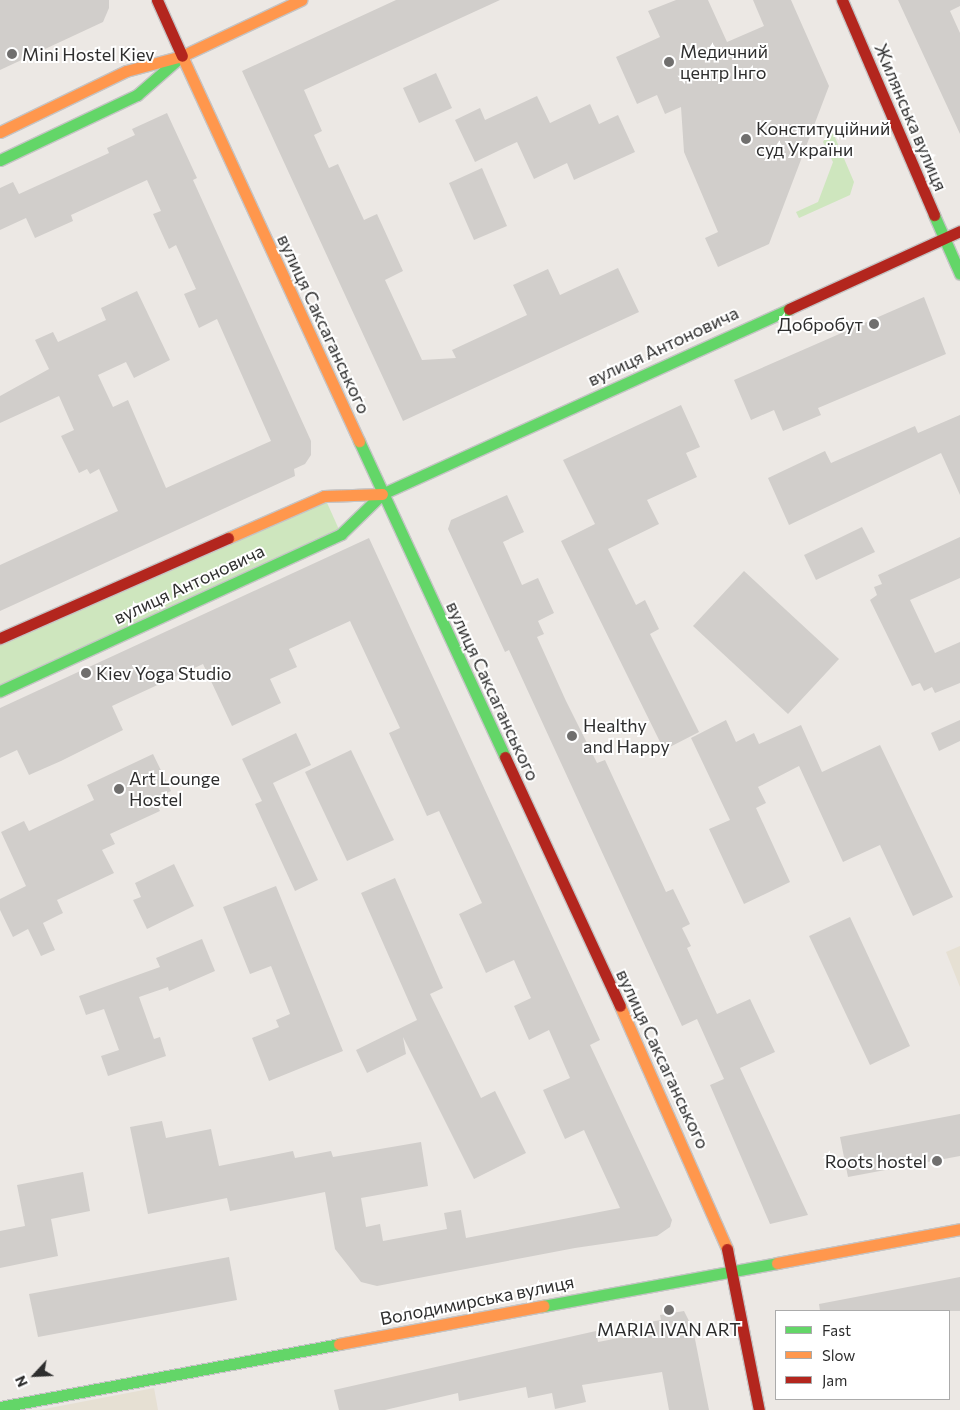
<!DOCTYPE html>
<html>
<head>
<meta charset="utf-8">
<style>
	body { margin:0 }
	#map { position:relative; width:960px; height:1410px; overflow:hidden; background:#ece8e4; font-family:Commissioner,sans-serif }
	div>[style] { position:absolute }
	.education>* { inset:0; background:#e6e0d3 }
	.green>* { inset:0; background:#cee6be }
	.building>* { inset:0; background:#d1cecb }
	.roads { filter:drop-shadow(1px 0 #c5c4c5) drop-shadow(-1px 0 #c5c4c5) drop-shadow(0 1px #c5c4c5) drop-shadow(0 -1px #c5c4c5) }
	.fast>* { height:11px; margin:-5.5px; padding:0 5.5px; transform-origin:5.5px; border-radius:5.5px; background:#63d668 }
	.slow>* { height:11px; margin:-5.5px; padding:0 5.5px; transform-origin:5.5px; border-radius:5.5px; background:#ff974d }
	.jam>* { height:11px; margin:-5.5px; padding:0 5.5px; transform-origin:5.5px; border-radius:5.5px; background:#b3261e }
	.dots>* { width:14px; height:14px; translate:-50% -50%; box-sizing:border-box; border:2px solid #fff; border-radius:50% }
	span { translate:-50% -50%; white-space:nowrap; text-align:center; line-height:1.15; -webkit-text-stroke:4px #fff; paint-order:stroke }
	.poi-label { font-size:18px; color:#2e2e2e }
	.left { translate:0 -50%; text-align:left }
	.right { translate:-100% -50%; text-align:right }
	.street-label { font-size:18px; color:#2e2e2e }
	.legend { position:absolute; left:775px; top:1310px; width:175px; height:90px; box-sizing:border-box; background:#fff; border:1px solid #ababab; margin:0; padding:6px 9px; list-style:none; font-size:15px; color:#2e2e2e }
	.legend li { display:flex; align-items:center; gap:10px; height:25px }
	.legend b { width:25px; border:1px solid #ababab }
	.north { position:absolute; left:10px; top:1350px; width:50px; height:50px; -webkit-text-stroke:4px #fff; paint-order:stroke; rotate:245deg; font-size:14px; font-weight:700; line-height:20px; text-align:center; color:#2e2e2e }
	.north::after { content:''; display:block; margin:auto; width:18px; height:22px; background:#2e2e2e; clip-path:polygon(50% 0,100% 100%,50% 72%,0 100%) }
</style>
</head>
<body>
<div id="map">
	<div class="education">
		<i style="clip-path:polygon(960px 946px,960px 987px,946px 952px)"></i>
		<i style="clip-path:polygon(154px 1388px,158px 1410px,39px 1410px)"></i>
	</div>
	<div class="green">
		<i style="clip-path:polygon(831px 128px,854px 182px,850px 195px,799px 218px,796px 212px,818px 202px,833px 162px,823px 142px)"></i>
		<i style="clip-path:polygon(324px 496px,341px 534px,0 691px,0 638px)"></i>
	</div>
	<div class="building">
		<i style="clip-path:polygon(0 0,109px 0,109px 8px,103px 22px,0 70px)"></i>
		<i style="clip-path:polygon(396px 0,500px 0,304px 90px,322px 131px,314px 135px,329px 168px,338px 164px,364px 220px,377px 214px,398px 260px,403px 271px,385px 280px,422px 360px,456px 358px,452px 350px,527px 315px,513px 285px,548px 269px,560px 295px,618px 268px,639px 312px,403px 421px,242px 71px)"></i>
		<i style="clip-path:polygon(676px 0,708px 0,727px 42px,764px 26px,753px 0,791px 0,829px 86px,769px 244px,718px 267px,705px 238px,718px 232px,684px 152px,681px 107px,665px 114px,657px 95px,637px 104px,616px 57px,660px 37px,648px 11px)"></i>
		<i style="clip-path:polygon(898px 0,960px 0,960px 6px,950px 11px,960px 33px,960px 134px)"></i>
		<i style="clip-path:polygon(436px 73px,452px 108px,419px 123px,403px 88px)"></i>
		<i style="clip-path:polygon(537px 96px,550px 123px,590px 104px,599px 124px,618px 115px,635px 152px,574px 180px,567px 163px,534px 179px,517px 142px,475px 162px,455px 120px,480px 108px,485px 120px)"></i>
		<i style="clip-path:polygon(167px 113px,197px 178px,193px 180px,311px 441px,311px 455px,305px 464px,294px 469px,295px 476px,0 611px,0 565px,118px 511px,99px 469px,90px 474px,87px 469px,79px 473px,61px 436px,74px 430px,59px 396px,0 423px,0 396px,49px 369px,35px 340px,53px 332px,58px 342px,106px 320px,101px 308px,137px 291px,170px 360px,134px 378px,126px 362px,98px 375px,113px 407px,128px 400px,166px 488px,271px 441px,217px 319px,199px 328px,184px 294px,196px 289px,176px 245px,169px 249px,153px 214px,161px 211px,147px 180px,71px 215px,73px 221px,35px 238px,26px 218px,0 230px,0 188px,13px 182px,19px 194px,109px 153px,107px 148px,135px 135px,132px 129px)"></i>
		<i style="clip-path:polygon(482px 168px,507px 226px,474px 240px,449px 183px)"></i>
		<i style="clip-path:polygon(924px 297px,946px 354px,818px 408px,821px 415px,783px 431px,774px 410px,751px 420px,734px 380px)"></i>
		<i style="clip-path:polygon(681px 405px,700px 447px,686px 453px,697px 477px,647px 500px,659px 524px,608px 549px,636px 605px,645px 600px,659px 629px,650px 634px,699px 732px,664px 750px,561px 541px,595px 524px,563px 460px)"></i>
		<i style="clip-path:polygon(960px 415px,960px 495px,941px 453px,789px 525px,768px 478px,825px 451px,831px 463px,915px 426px,918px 433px)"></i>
		<i style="clip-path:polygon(507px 495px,524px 532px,503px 542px,522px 585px,538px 578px,554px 613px,538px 621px,544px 634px,537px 637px,566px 701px,597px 763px,605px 760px,666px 892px,673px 889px,690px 924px,682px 928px,691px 946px,687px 948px,717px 1014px,750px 999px,775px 1052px,740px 1068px,808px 1215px,770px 1224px,710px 1085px,724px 1079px,697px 1019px,682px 1026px,509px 650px,505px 652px,448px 529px,451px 520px)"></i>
		<i style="clip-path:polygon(862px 527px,875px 552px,816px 580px,804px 555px)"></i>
		<i style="clip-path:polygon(960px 537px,960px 578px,910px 600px,935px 653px,960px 642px,960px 683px,935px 693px,932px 687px,924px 691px,920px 683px,912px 686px,870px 600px,877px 595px,874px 587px,882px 584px,878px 575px)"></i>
		<i style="clip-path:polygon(369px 538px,600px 1040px,590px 1045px,672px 1220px,670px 1227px,657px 1236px,575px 1248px,377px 1286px,361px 1282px,335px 1249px,325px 1192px,230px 1211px,227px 1198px,148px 1214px,130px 1127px,162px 1121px,166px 1138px,211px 1129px,219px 1166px,293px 1151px,295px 1158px,331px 1151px,333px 1157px,421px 1142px,428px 1186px,361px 1198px,366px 1227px,380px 1224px,383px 1241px,447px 1229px,444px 1213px,461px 1210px,466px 1238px,620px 1208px,584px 1130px,565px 1139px,543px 1090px,570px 1078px,549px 1030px,529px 1040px,514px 1006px,531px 998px,514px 960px,486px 973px,459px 914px,482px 903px,439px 811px,427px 816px,389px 733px,400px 728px,350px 621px,289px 649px,297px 667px,270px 679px,281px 703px,232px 726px,203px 664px,112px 706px,123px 730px,61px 761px,29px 775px,17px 750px,0 758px,0 708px)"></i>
		<i style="clip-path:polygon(744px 571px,839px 659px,788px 714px,693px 626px)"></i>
		<i style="clip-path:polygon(726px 720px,736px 742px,754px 733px,759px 744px,801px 725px,822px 772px,880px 745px,953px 897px,913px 916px,880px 845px,843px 862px,799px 766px,758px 787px,766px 803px,756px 808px,790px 882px,744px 904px,709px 829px,730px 820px,691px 738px)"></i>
		<i style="clip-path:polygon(960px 720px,960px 741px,939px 751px,931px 733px)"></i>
		<i style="clip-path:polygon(296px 733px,311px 765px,273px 783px,318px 880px,295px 891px,255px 804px,262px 801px,242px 759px)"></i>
		<i style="clip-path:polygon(351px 750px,394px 840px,347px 861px,305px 772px)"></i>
		<i style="clip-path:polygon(153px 754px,171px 791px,154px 799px,160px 811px,110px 834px,115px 844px,102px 850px,114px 873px,57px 900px,63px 913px,43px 923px,55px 950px,41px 956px,28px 929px,13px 937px,0 910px,0 899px,26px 886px,1px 832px,24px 821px,29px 831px,94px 800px,87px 785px)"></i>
		<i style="clip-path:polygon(174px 864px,194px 906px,147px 929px,133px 900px,141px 897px,135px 883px)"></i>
		<i style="clip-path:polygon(395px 878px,443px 988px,430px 994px,481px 1098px,495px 1091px,526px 1153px,474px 1179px,403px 1037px,406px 1054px,367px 1073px,356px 1050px,417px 1020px,361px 893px)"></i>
		<i style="clip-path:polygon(276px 886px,343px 1051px,269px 1081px,252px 1038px,279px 1027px,276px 1020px,290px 1014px,271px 966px,250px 974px,223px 907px)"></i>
		<i style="clip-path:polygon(850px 917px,910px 1046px,870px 1065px,809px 936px)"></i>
		<i style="clip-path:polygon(202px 939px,215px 971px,169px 991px,168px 987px,139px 997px,154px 1039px,160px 1037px,166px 1056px,108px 1076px,101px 1056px,119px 1050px,104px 1009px,86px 1015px,79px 996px,160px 967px,156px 958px)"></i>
		<i style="clip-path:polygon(960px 1114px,960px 1156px,848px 1177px,840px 1137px)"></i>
		<i style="clip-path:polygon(83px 1172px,90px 1211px,51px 1219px,58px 1256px,0 1268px,0 1231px,25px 1226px,17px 1185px)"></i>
		<i style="clip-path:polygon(229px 1257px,237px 1300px,38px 1337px,29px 1294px)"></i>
		<i style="clip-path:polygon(960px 1277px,960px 1311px,820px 1311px,819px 1304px)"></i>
		<i style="clip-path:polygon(684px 1311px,693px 1329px,709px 1410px,669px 1410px,662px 1372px,582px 1385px,586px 1402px,555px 1409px,552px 1393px,528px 1398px,526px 1387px,459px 1401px,458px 1393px,385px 1410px,339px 1410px,334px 1390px,596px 1331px,598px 1342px,650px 1332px,649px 1322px,661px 1320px,660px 1315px)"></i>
	</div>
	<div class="roads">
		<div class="fast">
			<i style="left:0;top:160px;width:152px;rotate:-25.4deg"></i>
			<i style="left:137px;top:95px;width:53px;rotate:-41.2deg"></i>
			<i style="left:934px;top:215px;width:64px;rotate:66.2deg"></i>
			<i style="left:359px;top:441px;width:348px;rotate:65.2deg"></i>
			<i style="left:382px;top:494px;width:447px;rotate:-24.4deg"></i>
			<i style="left:0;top:691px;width:375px;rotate:-24.7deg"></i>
			<i style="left:341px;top:534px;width:57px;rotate:-44.3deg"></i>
			<i style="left:543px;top:1306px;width:238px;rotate:-10.4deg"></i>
			<i style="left:0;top:1407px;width:345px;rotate:-10.5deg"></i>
		</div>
		<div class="slow">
			<i style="left:182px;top:56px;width:424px;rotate:65.3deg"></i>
			<i style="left:0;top:132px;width:140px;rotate:-25.8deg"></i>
			<i style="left:126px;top:71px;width:58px;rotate:-15deg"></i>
			<i style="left:182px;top:56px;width:132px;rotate:-25.2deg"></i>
			<i style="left:228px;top:538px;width:105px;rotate:-23.6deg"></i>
			<i style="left:324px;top:496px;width:58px;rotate:-2deg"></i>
			<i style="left:620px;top:1006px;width:266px;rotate:66.2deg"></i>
			<i style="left:777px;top:1263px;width:186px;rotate:-10.5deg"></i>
			<i style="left:339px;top:1344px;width:208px;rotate:-10.6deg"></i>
		</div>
		<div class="jam">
			<i style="left:157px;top:0;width:61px;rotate:65.9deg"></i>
			<i style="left:842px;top:0;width:234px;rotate:66.8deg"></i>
			<i style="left:789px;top:309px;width:188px;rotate:-24.5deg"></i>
			<i style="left:0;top:638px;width:249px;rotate:-23.7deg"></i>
			<i style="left:505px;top:757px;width:274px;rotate:65.2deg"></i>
			<i style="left:727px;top:1249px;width:164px;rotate:78.8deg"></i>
		</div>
	</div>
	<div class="dots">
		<i style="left:12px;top:54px;background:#706f6e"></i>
		<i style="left:669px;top:62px;background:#706f6e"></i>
		<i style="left:746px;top:139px;background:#706f6e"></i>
		<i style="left:874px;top:324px;background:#706f6e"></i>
		<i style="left:86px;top:673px;background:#706f6e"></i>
		<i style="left:572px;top:736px;background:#706f6e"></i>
		<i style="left:119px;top:789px;background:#706f6e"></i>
		<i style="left:937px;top:1161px;background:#706f6e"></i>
		<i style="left:669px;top:1310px;background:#706f6e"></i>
	</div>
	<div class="poi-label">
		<span class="left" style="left:680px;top:62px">Медичний<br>центр Інго</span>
		<span class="left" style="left:22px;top:54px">Mini Hostel Kiev</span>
		<span class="left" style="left:756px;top:139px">Конституційний<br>суд України</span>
		<span class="right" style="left:863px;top:324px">Добробут</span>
		<span class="left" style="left:96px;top:673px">Kiev Yoga Studio</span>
		<span class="left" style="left:583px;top:736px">Healthy<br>and Happy</span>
		<span class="left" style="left:129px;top:789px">Art Lounge<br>Hostel</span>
		<span class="right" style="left:927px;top:1161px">Roots hostel</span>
		<span style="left:669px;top:1329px">MARIA IVAN ART</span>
	</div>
	<div class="street-label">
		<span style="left:911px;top:117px;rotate:67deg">Жилянська вулиця</span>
		<span style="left:324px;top:324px;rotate:65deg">вулиця Саксаганського</span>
		<span style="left:663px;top:346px;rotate:-25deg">вулиця Антоновича</span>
		<span style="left:189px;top:584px;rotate:-25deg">вулиця Антоновича</span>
		<span style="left:493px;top:691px;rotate:65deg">вулиця Саксаганського</span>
		<span style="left:663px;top:1059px;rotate:65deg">вулиця Саксаганського</span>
		<span style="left:477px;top:1300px;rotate:-11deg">Володимирська вулиця</span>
	</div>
	<ul class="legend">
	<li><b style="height:6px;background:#63d668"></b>Fast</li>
	<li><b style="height:6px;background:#ff974d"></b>Slow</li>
	<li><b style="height:6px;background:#b3261e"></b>Jam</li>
	</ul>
	<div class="north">N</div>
</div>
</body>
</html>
